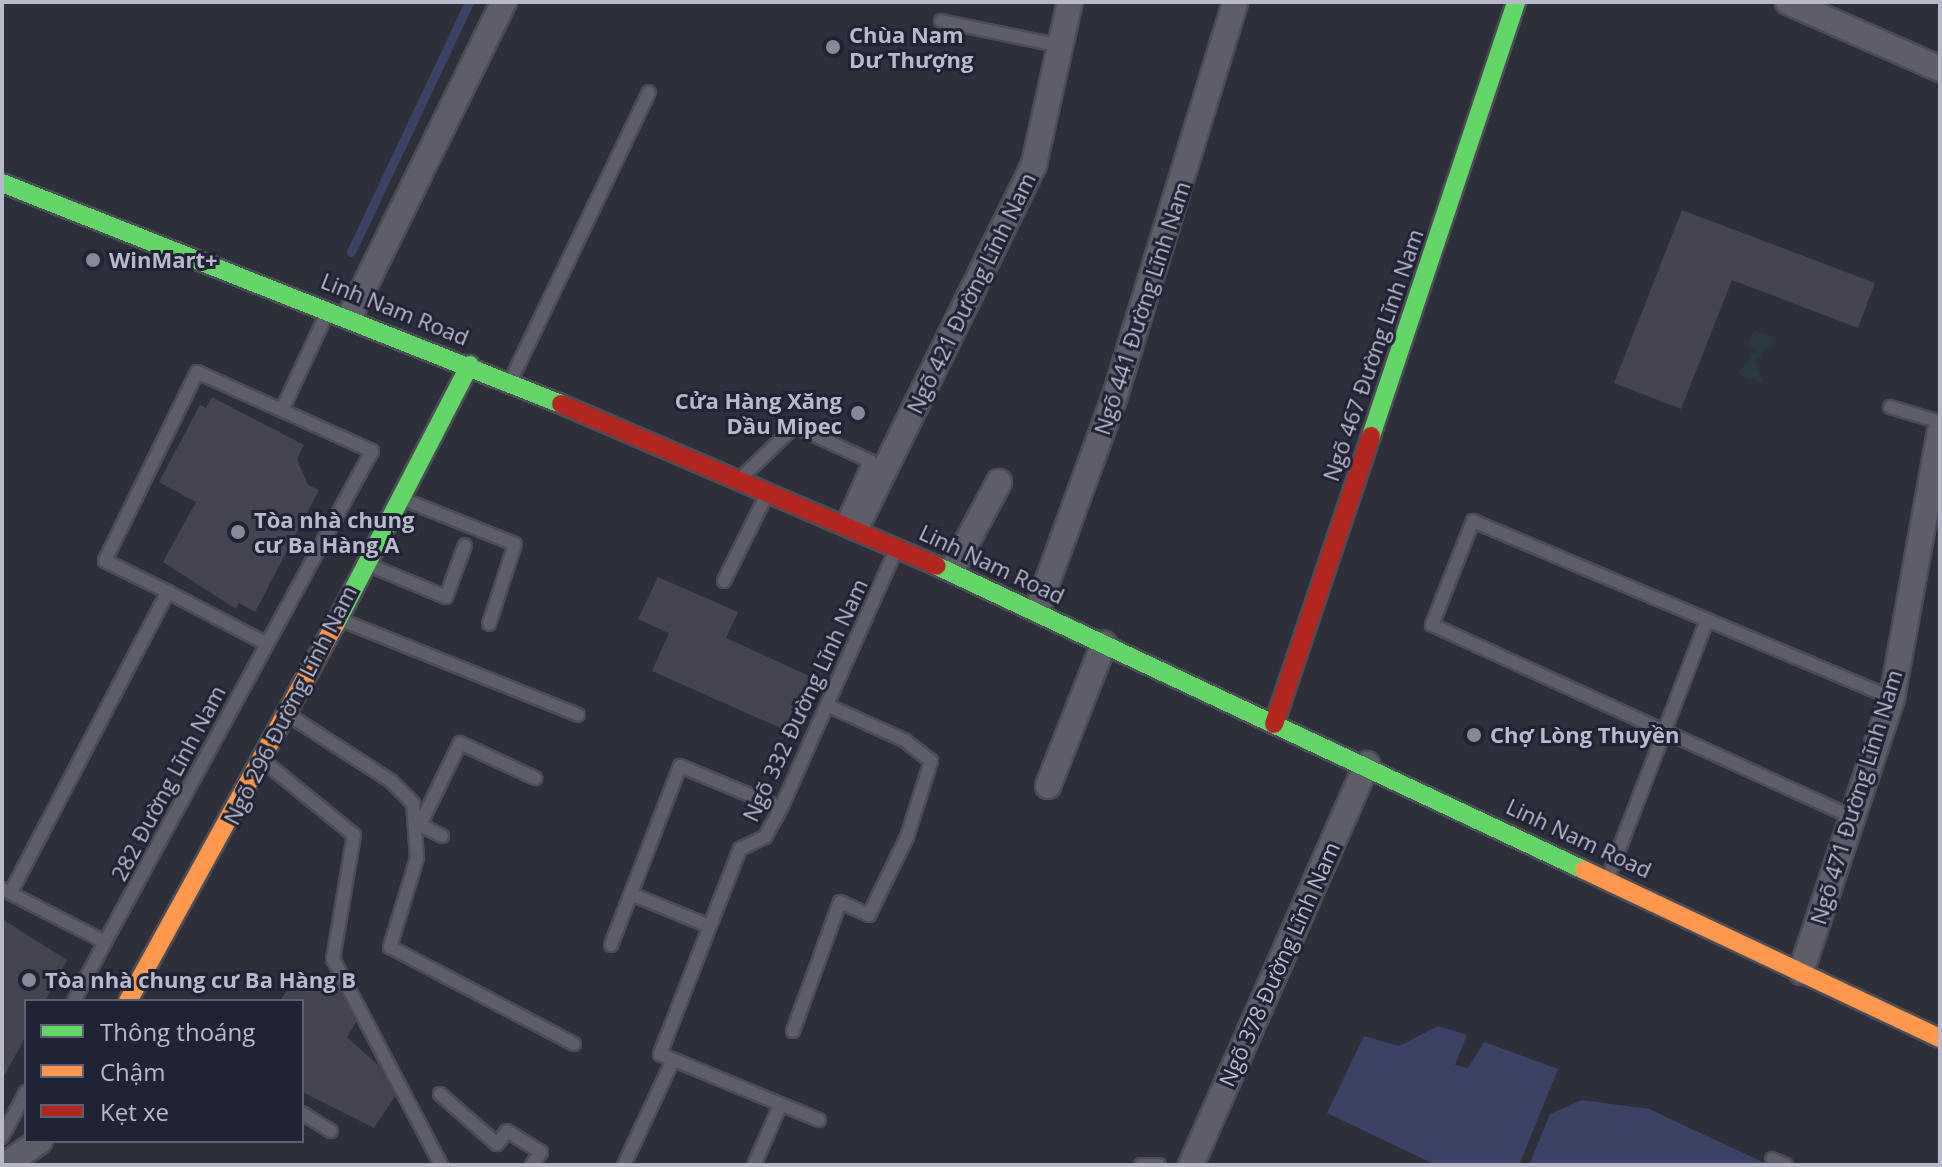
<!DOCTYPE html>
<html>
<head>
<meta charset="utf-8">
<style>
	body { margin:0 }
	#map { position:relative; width:1942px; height:1167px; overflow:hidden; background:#2d2f3b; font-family:"Open Sans",sans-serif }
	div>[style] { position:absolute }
	.green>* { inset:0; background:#2a3841 }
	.water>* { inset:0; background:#3c4265 }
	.stream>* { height:9px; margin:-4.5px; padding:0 4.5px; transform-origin:4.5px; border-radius:4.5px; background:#3c4265 }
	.building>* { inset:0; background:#444550 }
	.roads { filter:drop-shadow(2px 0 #4b4c55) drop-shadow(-2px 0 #4b4c55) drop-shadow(0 2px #4b4c55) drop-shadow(0 -2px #4b4c55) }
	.lane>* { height:12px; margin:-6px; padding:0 6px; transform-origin:6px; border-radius:6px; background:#5d5e69 }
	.street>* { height:24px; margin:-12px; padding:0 12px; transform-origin:12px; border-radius:12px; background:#5d5e69 }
	.fast>* { height:18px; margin:-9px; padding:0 9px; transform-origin:9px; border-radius:9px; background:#63d668 }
	.slow>* { height:18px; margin:-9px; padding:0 9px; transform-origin:9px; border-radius:9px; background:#ff974d }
	.jam>* { height:18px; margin:-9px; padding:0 9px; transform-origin:9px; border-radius:9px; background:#b3261e }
	.dots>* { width:22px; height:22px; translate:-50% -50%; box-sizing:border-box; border:4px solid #202336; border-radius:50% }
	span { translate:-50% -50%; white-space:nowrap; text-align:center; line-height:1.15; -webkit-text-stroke:6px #202336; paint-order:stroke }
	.poi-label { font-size:22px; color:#b8bacb; font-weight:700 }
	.left { translate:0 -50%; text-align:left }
	.right { translate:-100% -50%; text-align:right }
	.street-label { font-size:22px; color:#b8bacb }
	.frame { position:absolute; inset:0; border:4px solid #b8bacb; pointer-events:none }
	.legend { position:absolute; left:24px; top:999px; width:280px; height:144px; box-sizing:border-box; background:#202336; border:2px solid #5d5f72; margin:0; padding:10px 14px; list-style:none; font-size:24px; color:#b8bacb }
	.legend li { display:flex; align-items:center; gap:16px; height:40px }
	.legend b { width:40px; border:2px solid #5d5f72 }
</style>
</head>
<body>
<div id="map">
	<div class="green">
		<i style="clip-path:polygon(1754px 330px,1776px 339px,1756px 360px,1763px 383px,1737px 374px,1756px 350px,1748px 345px)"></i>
	</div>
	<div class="water">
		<i style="clip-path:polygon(1438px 1026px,1467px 1035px,1455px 1065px,1468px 1068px,1484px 1042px,1558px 1069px,1519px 1165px,1436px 1165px,1327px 1113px,1364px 1036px,1399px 1046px)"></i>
		<i style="clip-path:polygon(1582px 1100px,1649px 1109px,1769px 1165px,1529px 1165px,1550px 1114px)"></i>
	</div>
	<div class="stream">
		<i style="left:351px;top:252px;width:276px;rotate:-64.7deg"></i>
	</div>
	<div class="building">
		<i style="clip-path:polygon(1682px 210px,1875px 283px,1858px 328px,1732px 280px,1681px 409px,1614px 383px)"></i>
		<i style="clip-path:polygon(212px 397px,304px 445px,297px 459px,308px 485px,319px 490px,255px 612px,239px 603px,236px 609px,163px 562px,196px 502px,159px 482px,200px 405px,206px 408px)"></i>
		<i style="clip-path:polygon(658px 577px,738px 612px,726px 638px,818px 680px,794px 734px,652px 671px,669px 633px,638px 619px)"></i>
		<i style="clip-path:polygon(2px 919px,67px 960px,45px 1001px,26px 1001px,26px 1036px,2px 1080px)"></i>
		<i style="clip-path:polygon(300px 971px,340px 991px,356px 1022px,347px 1037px,379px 1066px,395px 1096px,374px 1128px,302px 1092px,302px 1001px,280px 1001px)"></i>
	</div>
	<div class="roads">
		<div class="lane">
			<i style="left:941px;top:21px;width:124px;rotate:11.7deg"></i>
			<i style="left:511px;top:380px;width:319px;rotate:-64.4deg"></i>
			<i style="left:1890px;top:407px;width:52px;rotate:16.7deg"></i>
			<i style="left:282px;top:410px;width:109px;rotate:-65.1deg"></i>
			<i style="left:744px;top:475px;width:71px;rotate:-43.9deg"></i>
			<i style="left:795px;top:426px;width:83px;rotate:25deg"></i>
			<i style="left:870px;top:461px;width:64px;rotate:113.8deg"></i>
			<i style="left:405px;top:500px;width:118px;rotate:21.8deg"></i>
			<i style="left:515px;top:544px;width:84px;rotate:108deg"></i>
			<i style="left:369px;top:565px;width:83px;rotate:22.6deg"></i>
			<i style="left:446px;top:597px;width:55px;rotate:-69.9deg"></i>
			<i style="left:724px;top:581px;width:97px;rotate:-63.7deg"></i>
			<i style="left:341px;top:620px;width:255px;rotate:21.8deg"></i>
			<i style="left:290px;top:716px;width:120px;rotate:32.8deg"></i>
			<i style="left:391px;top:781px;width:31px;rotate:45deg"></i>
			<i style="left:413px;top:803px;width:55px;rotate:85.8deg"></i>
			<i style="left:417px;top:858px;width:93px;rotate:106.9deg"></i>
			<i style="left:390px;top:947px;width:208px;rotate:27.8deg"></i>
			<i style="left:266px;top:763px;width:114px;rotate:39.3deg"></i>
			<i style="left:354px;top:835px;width:126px;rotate:99.6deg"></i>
			<i style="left:333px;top:959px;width:233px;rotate:62.3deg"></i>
			<i style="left:1854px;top:818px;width:464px;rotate:-155.4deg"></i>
			<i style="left:1432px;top:625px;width:112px;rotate:-68.5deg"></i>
			<i style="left:1473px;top:521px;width:455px;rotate:22.9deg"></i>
			<i style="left:442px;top:836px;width:25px;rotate:-153deg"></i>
			<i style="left:420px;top:825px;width:91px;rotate:-64deg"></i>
			<i style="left:460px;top:743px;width:83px;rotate:25deg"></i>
			<i style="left:1608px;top:878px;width:273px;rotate:-69deg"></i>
			<i style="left:2px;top:889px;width:116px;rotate:27.2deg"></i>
			<i style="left:105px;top:942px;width:67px;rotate:117.7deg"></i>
			<i style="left:11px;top:892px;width:339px;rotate:-62.4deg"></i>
			<i style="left:168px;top:592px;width:110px;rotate:27.7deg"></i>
			<i style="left:631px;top:894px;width:84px;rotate:22.3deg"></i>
			<i style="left:105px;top:942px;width:559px;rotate:-61.46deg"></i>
			<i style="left:372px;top:451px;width:192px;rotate:-155.7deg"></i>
			<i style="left:197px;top:372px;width:210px;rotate:116deg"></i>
			<i style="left:105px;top:561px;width:70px;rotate:26.2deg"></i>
			<i style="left:611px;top:945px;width:192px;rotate:-68.9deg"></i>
			<i style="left:680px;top:766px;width:109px;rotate:22.6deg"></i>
			<i style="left:793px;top:1031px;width:137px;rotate:-70deg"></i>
			<i style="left:840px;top:902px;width:32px;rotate:24deg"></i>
			<i style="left:869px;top:915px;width:87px;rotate:-64deg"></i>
			<i style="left:907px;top:837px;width:80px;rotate:-72.5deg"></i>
			<i style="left:931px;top:761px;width:34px;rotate:-142deg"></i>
			<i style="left:904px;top:740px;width:82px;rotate:-155.6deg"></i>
			<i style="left:440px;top:1094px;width:76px;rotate:41.3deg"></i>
			<i style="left:497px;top:1144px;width:16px;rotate:-52deg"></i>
			<i style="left:507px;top:1131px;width:40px;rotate:32deg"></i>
			<i style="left:541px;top:1152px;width:16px;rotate:125deg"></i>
			<i style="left:302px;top:1113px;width:34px;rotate:32deg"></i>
			<i style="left:819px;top:1120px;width:172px;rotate:-157.5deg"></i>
			<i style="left:660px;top:1054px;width:220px;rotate:-68.7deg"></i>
			<i style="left:740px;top:849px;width:28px;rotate:-26deg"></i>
			<i style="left:765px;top:837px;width:33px;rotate:-61deg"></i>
			<i style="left:781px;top:808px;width:282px;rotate:-66deg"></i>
			<i style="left:2px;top:1137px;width:51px;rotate:-61.9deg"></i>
			<i style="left:1772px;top:1159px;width:15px;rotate:23deg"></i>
			<i style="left:624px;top:1165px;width:116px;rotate:-65deg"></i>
			<i style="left:754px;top:1165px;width:62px;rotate:-66.3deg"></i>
			<i style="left:1141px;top:1165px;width:18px"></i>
		</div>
		<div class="street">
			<i style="left:1788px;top:2px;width:166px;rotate:23.8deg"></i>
			<i style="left:350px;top:316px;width:350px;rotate:-63.9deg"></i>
			<i style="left:856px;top:528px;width:405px;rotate:-63.9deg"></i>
			<i style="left:1034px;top:164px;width:166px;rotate:-77.5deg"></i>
			<i style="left:952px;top:570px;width:100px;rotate:-61.9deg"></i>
			<i style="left:1037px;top:610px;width:225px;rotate:-70deg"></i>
			<i style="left:1114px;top:399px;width:415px;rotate:-73deg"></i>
			<i style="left:1048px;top:786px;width:153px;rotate:-68.5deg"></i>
			<i style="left:1801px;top:972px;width:289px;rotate:-71.6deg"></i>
			<i style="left:1892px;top:698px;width:270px;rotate:-79.8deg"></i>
			<i style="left:5px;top:1165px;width:42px;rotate:-34.4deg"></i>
			<i style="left:1191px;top:1165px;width:438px;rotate:-66.3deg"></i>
		</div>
		<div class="fast">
			<i style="left:2px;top:183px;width:601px;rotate:21.57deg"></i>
			<i style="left:1371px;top:436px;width:458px;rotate:-71.5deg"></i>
			<i style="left:937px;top:566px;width:715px;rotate:25.17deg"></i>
			<i style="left:335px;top:625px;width:293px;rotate:-62.6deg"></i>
		</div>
		<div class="slow">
			<i style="left:1584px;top:870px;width:394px;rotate:25.3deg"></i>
			<i style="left:128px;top:1001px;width:429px;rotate:-61.2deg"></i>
		</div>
		<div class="jam">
			<i style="left:561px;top:404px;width:409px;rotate:23.3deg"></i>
			<i style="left:1274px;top:724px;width:304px;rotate:-71.4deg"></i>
		</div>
	</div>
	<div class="dots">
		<i style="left:833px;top:47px;background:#878999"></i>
		<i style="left:93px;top:260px;background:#878999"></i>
		<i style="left:858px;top:413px;background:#878999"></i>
		<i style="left:238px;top:532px;background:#878999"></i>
		<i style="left:1474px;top:735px;background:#878999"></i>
		<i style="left:29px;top:980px;background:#878999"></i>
	</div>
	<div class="poi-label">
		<span class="left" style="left:849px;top:47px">Chùa Nam<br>Dư Thượng</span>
		<span class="left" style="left:109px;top:260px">WinMart+</span>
		<span class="right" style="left:842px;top:413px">Cửa Hàng Xăng<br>Dầu Mipec</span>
		<span class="left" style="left:254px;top:532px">Tòa nhà chung<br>cư Ba Hàng A</span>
		<span class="left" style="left:1490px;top:735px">Chợ Lòng Thuyền</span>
		<span class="left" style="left:45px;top:980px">Tòa nhà chung cư Ba Hàng B</span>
	</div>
	<div class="street-label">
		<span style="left:971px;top:293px;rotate:-64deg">Ngõ 421 Đường Lĩnh Nam</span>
		<span style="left:1142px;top:308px;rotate:-72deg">Ngõ 441 Đường Lĩnh Nam</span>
		<span style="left:395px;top:309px;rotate:22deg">Linh Nam Road</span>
		<span style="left:1373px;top:355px;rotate:-71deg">Ngõ 467 Đường Lĩnh Nam</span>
		<span style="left:992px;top:564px;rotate:25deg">Linh Nam Road</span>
		<span style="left:805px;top:700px;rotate:-65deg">Ngõ 332 Đường Lĩnh Nam</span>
		<span style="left:290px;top:705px;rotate:-63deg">Ngõ 296 Đường Lĩnh Nam</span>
		<span style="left:168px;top:783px;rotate:-62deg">282 Đường Lĩnh Nam</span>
		<span style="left:1856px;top:797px;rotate:-73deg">Ngõ 471 Đường Lĩnh Nam</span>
		<span style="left:1579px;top:838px;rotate:25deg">Linh Nam Road</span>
		<span style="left:1279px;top:964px;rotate:-66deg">Ngõ 378 Đường Lĩnh Nam</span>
	</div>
	<div class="frame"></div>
	<ul class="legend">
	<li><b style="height:10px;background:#63d668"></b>Thông thoáng</li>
	<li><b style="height:10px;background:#ff974d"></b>Chậm</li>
	<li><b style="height:10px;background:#b3261e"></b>Kẹt xe</li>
	</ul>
</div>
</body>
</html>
